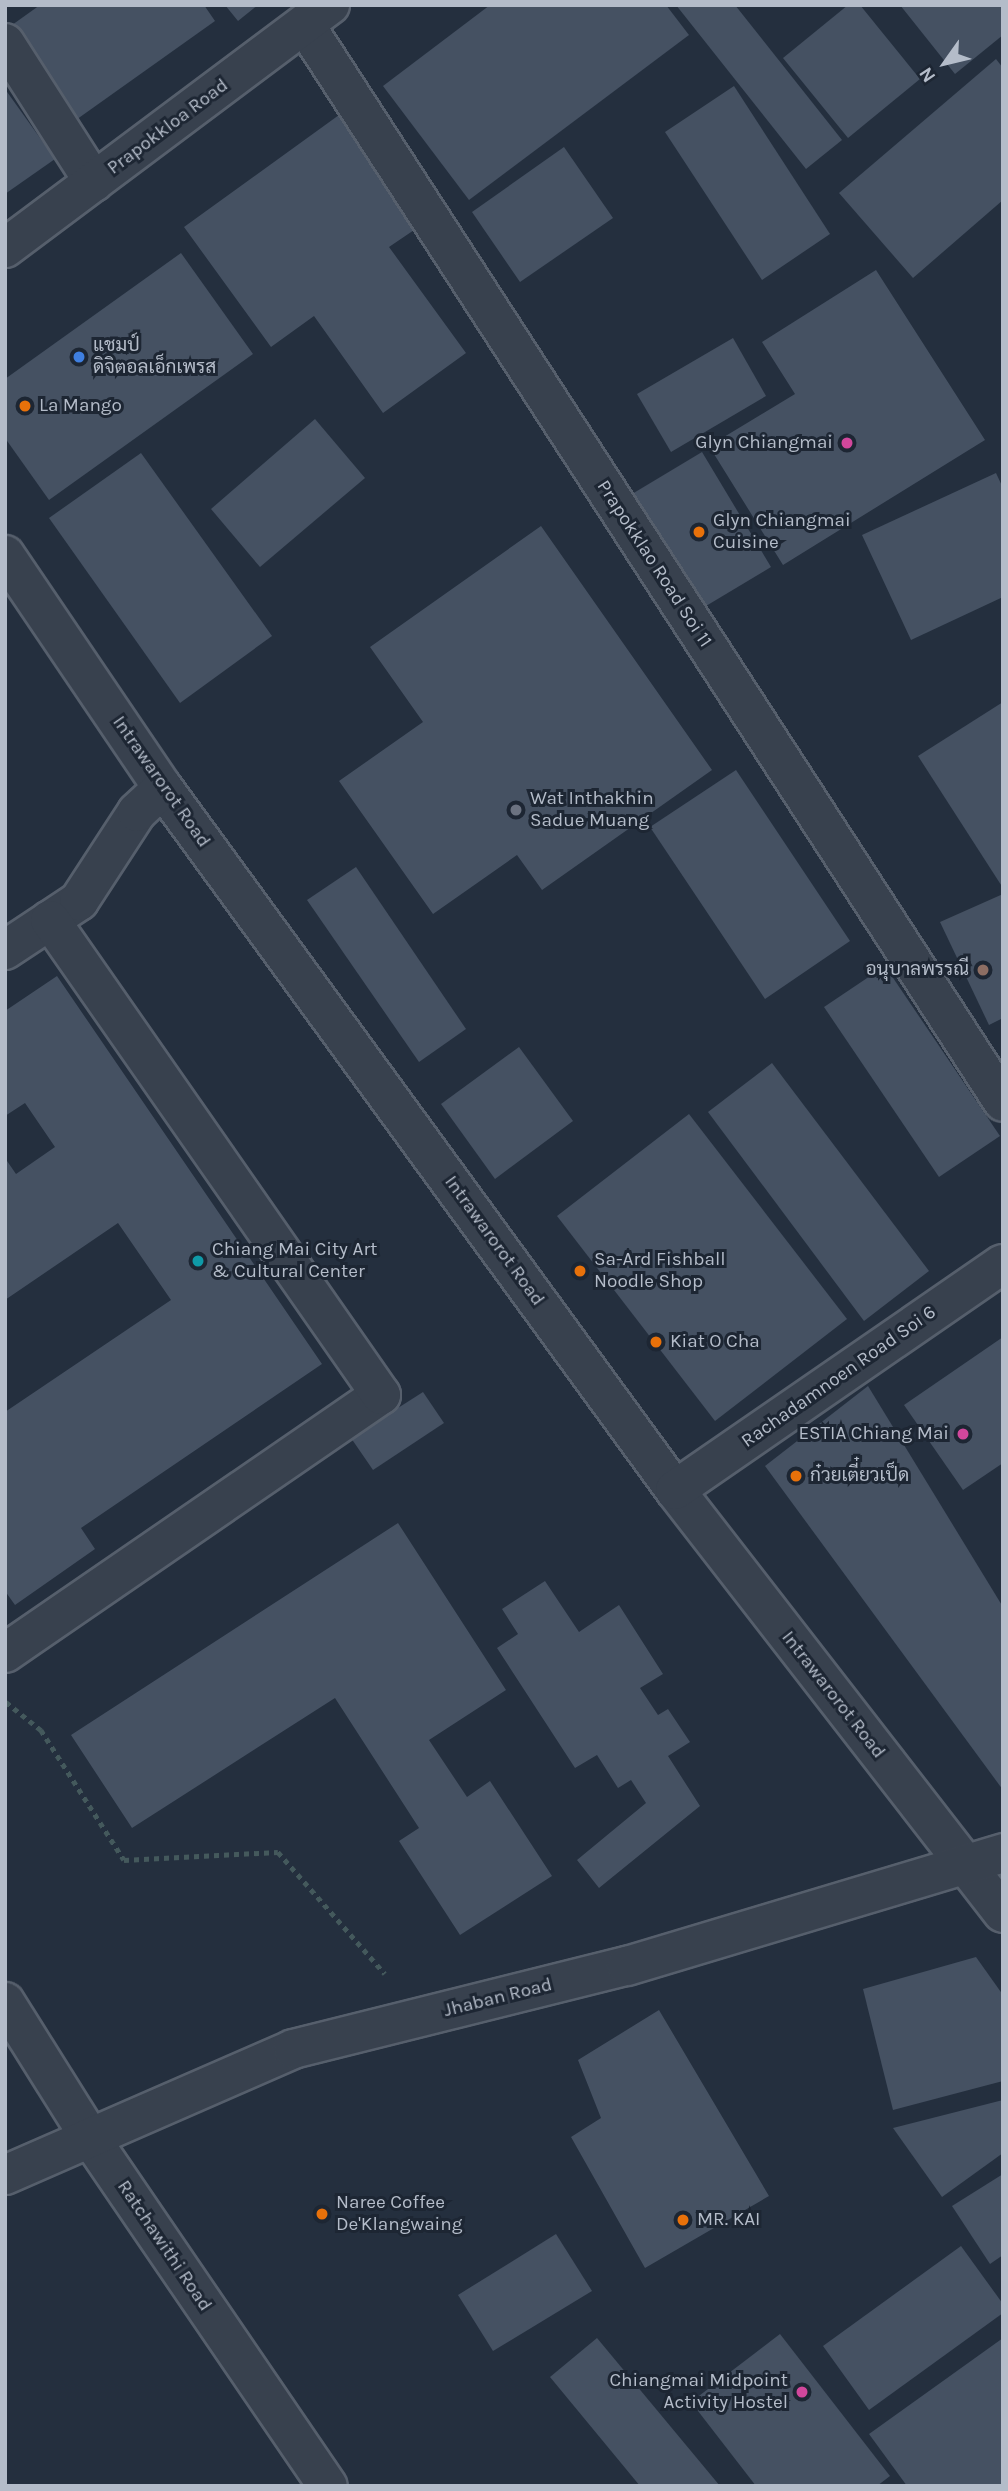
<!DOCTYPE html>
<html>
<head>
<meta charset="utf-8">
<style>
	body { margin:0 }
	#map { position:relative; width:1008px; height:2491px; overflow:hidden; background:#242f3e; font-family:Karla,Sarabun,sans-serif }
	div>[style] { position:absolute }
	.building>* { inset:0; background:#455162 }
	.path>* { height:4.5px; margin-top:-2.25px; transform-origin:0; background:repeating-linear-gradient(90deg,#44595c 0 5px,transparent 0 10px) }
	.roads { filter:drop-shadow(2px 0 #565f6c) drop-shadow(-2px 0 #565f6c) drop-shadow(0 2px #565f6c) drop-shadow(0 -2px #565f6c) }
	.minor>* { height:38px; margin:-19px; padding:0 19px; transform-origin:19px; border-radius:19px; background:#38414e }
	.dots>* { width:19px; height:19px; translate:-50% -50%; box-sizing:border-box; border:4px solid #1d2633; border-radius:50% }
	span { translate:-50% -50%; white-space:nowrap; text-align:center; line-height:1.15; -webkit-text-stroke:6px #1d2633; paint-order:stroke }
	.street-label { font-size:19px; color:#b4bcc9 }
	.poi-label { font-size:19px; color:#b4bcc9 }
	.left { translate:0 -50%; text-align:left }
	.right { translate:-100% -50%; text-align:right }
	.frame { position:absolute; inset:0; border:7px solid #b4bcc9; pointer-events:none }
	.north { position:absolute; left:910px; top:28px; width:70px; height:70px; -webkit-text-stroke:5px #1d2633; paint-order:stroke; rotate:236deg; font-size:19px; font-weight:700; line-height:28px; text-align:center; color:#b4bcc9 }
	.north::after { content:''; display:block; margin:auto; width:24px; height:32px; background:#b4bcc9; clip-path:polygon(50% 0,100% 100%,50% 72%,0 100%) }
</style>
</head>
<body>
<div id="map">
	<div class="building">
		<i style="clip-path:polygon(40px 5px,204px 5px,215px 21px,59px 132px,5px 30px)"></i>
		<i style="clip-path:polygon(225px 5px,258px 5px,238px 21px)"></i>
		<i style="clip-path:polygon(490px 5px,666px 5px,689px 35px,469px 200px,383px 86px)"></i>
		<i style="clip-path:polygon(676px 5px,735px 5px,842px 140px,806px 169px)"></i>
		<i style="clip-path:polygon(848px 5px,860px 5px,920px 79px,848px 138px,783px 58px)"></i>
		<i style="clip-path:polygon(900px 5px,1003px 5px,1003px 35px,955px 74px)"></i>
		<i style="clip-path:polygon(996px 59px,1003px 68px,1003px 200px,913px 278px,839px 193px)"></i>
		<i style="clip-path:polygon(734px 86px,830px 234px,762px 280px,665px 132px)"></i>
		<i style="clip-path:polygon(5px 89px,55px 159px,5px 194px)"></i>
		<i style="clip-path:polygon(339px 115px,420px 226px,389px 247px,466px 353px,383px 413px,314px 316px,271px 347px,184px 227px)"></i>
		<i style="clip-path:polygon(564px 147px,613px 218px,520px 282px,472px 212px)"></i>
		<i style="clip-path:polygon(181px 253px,253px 354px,49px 500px,5px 438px,5px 379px)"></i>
		<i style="clip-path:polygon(876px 270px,985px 440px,783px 565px,709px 446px,795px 394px,762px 342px)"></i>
		<i style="clip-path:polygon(733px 338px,766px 396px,671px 452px,637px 394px)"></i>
		<i style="clip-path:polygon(315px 419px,365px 478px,260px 567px,211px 509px)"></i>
		<i style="clip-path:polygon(702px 452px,771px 567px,696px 612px,627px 497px)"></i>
		<i style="clip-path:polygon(141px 453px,272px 636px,180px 703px,49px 518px)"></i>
		<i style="clip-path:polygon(996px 473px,1003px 488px,1003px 597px,911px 640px,862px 535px)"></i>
		<i style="clip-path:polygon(541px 526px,712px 770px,542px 890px,517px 855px,433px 914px,339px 781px,423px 722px,370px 647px)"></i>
		<i style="clip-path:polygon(1003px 702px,1003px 888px,918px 756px)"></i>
		<i style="clip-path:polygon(736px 770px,850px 941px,765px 999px,650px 827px)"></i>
		<i style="clip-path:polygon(356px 867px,466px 1029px,419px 1062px,307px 900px)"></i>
		<i style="clip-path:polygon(1003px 894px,1003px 1018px,989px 1025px,940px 922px)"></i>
		<i style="clip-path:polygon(885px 966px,1000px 1136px,939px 1177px,824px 1007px)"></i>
		<i style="clip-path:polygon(57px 976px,322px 1364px,81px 1528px,95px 1549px,15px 1605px,5px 1591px,5px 1412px,171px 1300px,118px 1223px,5px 1300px,5px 1158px,16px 1174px,55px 1147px,25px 1103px,5px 1116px,5px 1011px)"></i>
		<i style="clip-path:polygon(519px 1047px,573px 1121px,495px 1179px,441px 1104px)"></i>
		<i style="clip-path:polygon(772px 1063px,929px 1271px,864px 1321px,708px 1112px)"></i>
		<i style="clip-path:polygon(689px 1114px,847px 1319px,715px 1421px,557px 1216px)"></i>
		<i style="clip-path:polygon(1003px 1337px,1003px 1463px,963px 1490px,904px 1405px)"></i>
		<i style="clip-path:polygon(868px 1386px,1003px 1607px,1003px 1790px,765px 1466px)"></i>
		<i style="clip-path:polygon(423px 1392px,444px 1423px,373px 1470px,351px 1438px)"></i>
		<i style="clip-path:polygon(398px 1523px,506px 1690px,429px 1740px,467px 1797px,490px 1781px,552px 1876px,460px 1935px,399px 1841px,419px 1828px,335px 1698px,132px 1828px,71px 1735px)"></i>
		<i style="clip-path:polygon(545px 1581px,579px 1632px,619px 1605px,663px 1674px,640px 1688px,658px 1715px,668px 1709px,690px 1742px,668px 1756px,700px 1806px,599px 1888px,577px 1860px,646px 1803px,631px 1780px,618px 1788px,597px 1755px,575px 1768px,497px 1648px,518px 1634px,502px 1609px)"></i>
		<i style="clip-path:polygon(976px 1957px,1003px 1995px,1003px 2081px,893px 2110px,863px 1989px)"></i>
		<i style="clip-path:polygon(659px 2010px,769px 2196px,645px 2268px,571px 2137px,601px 2118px,578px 2060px)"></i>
		<i style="clip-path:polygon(1003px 2100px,1003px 2153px,942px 2197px,893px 2128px)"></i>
		<i style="clip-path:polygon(1003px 2174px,1003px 2255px,990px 2264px,952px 2206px)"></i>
		<i style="clip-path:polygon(556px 2234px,592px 2291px,493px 2351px,458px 2295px)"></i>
		<i style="clip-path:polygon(961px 2246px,1003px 2304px,1003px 2313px,869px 2410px,823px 2346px)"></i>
		<i style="clip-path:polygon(780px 2334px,890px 2476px,877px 2486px,756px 2486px,691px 2402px)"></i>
		<i style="clip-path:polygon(597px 2338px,720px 2486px,640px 2486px,550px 2377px)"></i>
		<i style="clip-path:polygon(1003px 2338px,1003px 2486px,907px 2486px,869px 2434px)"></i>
	</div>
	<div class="path">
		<i style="left:6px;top:1702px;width:45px;rotate:38.7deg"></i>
		<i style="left:41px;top:1730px;width:154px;rotate:57.4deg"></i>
		<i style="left:124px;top:1860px;width:154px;rotate:-3deg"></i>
		<i style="left:278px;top:1852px;width:162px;rotate:48.7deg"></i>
	</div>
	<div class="roads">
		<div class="minor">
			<i style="left:305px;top:25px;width:1283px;rotate:57.05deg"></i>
			<i style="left:5px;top:43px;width:165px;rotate:57.4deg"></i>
			<i style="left:5px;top:248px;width:406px;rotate:-36.8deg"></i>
			<i style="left:5px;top:555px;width:282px;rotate:55.9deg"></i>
			<i style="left:163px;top:788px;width:869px;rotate:53.9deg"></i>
			<i style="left:675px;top:1490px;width:535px;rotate:52.21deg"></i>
			<i style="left:5px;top:950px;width:89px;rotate:-33.5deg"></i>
			<i style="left:79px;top:901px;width:106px;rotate:-56.9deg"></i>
			<i style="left:137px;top:812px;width:35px;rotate:-43deg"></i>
			<i style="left:675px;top:1490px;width:398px;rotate:-34.6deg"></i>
			<i style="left:5px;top:1653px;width:456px;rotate:-34.5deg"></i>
			<i style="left:381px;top:1395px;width:579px;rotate:-124.87deg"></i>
			<i style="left:5px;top:2002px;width:162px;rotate:57.9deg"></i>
			<i style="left:91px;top:2139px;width:420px;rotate:55.7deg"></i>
			<i style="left:5px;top:2175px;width:314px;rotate:-23.6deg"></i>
			<i style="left:293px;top:2049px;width:344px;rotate:-14deg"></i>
			<i style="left:627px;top:1966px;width:393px;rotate:-16.7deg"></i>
		</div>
	</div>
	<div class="dots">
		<i style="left:79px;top:357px;background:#3f7fe0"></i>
		<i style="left:25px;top:406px;background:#e8710a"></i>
		<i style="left:847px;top:443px;background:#d1479c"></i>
		<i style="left:699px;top:532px;background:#e8710a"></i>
		<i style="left:516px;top:810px;background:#6b7280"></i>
		<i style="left:983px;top:970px;background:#8d6e63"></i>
		<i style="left:198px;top:1261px;background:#0f9aa8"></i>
		<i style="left:580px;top:1271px;background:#e8710a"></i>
		<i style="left:656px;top:1342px;background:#e8710a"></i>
		<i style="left:963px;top:1434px;background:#d1479c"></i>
		<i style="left:796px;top:1476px;background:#e8710a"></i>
		<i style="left:322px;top:2214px;background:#e8710a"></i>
		<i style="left:683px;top:2220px;background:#e8710a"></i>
		<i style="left:802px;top:2392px;background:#d1479c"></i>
	</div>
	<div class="street-label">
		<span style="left:168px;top:127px;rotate:-37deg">Prapokkloa Road</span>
		<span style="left:654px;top:564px;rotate:57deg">Prapokklao Road Soi 11</span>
		<span style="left:161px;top:782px;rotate:55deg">Intrawarorot Road</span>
		<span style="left:494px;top:1241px;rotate:54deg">Intrawarorot Road</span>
		<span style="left:839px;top:1377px;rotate:-35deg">Rachadamnoen Road Soi 6</span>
		<span style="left:833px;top:1695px;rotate:52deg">Intrawarorot Road</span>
		<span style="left:498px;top:1998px;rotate:-14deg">Jhaban Road</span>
		<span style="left:164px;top:2246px;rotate:56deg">Ratchawithi Road</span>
	</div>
	<div class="poi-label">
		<span class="left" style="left:93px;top:357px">แชมป์<br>ดิจิตอลเอ็กเพรส</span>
		<span class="left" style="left:39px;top:406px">La Mango</span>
		<span class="right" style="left:833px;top:443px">Glyn Chiangmai</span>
		<span class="left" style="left:713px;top:532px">Glyn Chiangmai<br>Cuisine</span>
		<span class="left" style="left:530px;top:810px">Wat Inthakhin<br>Sadue Muang</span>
		<span class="right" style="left:969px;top:970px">อนุบาลพรรณี</span>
		<span class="left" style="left:212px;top:1261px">Chiang Mai City Art<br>&amp; Cultural Center</span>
		<span class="left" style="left:594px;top:1271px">Sa-Ard Fishball<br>Noodle Shop</span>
		<span class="left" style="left:670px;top:1342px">Kiat O Cha</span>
		<span class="right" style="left:949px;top:1434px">ESTIA Chiang Mai</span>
		<span class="left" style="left:810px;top:1476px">ก๋วยเตี๋ยวเป็ด</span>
		<span class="left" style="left:336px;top:2214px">Naree Coffee<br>De'Klangwaing</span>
		<span class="left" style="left:697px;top:2220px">MR. KAI</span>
		<span class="right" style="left:788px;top:2392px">Chiangmai Midpoint<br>Activity Hostel</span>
	</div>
	<div class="frame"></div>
	<div class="north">N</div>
</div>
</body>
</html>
